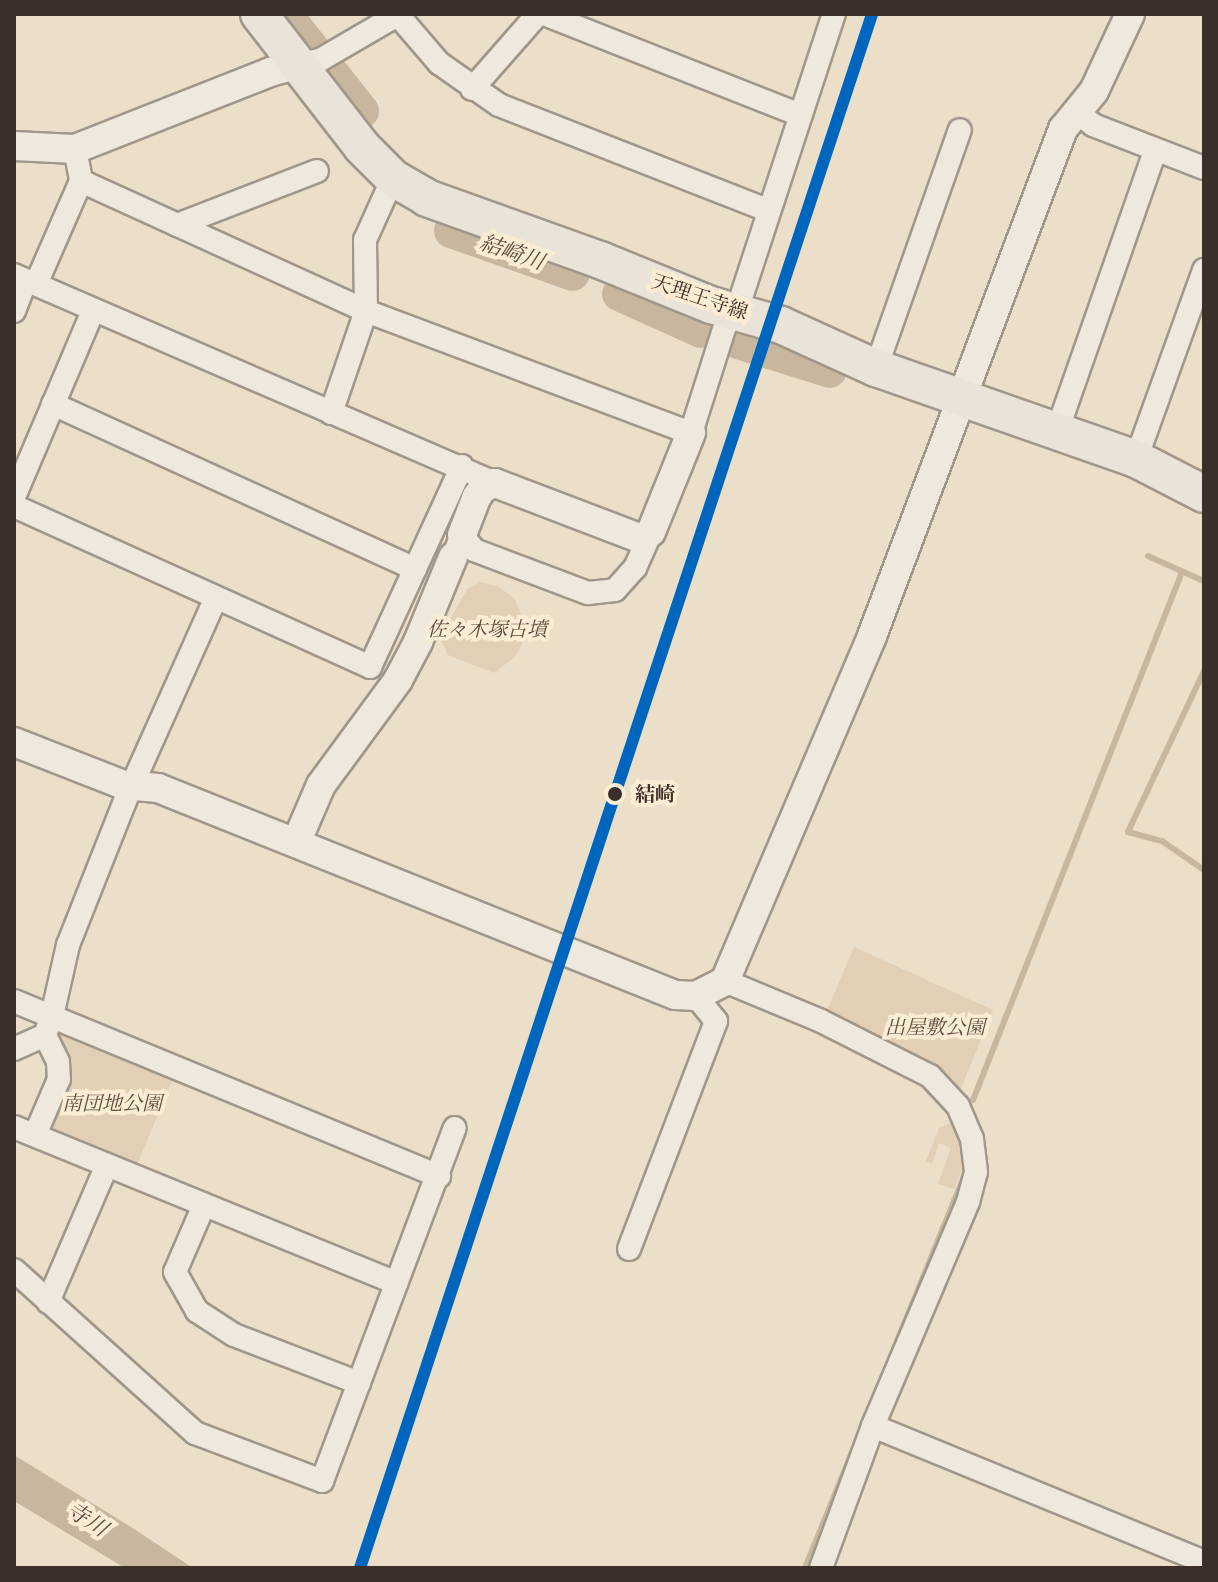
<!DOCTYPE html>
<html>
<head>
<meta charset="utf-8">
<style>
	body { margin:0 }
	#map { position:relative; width:1218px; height:1582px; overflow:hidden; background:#ebdfca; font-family:"Libre Caslon Text","Noto Serif JP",serif }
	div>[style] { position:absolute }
	.green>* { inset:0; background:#e1d0b5 }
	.water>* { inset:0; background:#c7b79e }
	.stream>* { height:6px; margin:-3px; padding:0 3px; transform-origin:3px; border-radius:3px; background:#c7b79e }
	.river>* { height:34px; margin:-17px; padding:0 17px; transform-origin:17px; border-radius:17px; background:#c7b79e }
	.roads { filter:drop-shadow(2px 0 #a0978b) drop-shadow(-2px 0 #a0978b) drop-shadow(0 2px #a0978b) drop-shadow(0 -2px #a0978b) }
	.minor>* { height:22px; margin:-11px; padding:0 11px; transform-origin:11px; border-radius:11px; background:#eee8dd }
	.tertiary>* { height:28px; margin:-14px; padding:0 14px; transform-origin:14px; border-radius:14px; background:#eee8dd }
	.primary>* { height:36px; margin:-18px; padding:0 18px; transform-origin:18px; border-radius:18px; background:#eae3d8 }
	.rail-1>* { height:12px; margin:-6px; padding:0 6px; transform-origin:6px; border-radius:6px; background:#0065bd }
	.dots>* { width:22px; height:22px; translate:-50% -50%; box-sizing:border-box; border:4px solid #faedd4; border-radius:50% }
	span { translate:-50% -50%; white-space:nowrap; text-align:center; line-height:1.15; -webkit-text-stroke:8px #faedd4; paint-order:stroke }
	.street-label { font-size:20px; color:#3c2f29 }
	.park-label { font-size:20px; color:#5b4d42; font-style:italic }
	.stop-label { font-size:20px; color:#3c2f29; font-weight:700 }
	.left { translate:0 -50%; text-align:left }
	.water-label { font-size:22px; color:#5b4d42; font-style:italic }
	.frame { position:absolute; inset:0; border:16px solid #3c2f29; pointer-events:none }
</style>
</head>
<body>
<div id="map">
	<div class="green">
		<i style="clip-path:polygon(481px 582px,499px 587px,514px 598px,523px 619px,522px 645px,515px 657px,494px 673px,448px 655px,440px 638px,467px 589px)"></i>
		<i style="clip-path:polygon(854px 947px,993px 1010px,958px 1096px,825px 1015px)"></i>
		<i style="clip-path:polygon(61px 1029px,174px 1076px,136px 1167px,56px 1133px,53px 1127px,72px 1079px,71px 1061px,57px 1040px)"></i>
		<i style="clip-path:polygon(958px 1120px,972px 1169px,963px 1166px,954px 1189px,938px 1184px,951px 1148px,939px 1143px,932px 1164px,926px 1161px,939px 1128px)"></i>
	</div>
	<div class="water">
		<i style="clip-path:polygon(14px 1455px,131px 1527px,193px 1568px,125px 1568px,14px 1501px)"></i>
	</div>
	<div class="stream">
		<i style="left:1148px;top:556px;width:61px;rotate:24.1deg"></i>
		<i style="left:1204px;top:671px;width:178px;rotate:115.3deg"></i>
		<i style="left:1128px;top:832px;width:35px;rotate:15deg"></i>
		<i style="left:1162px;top:841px;width:51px;rotate:34.6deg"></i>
		<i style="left:973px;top:1100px;width:568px;rotate:-68.4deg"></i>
		<i style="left:805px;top:1568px;width:428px;rotate:-67.9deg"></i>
	</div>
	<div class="river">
		<i style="left:285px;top:14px;width:124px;rotate:51.6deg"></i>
		<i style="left:451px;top:231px;width:129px;rotate:19.4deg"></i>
		<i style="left:619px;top:294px;width:90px;rotate:24.3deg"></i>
		<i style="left:738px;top:342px;width:96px;rotate:17.5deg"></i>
	</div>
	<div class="roads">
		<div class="minor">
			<i style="left:397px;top:14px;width:65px;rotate:49.4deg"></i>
			<i style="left:439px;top:63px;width:73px;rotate:35deg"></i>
			<i style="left:499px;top:105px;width:290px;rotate:21.4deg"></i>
			<i style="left:544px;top:14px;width:276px;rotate:21.5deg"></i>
			<i style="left:296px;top:65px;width:25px;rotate:-12deg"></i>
			<i style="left:320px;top:60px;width:91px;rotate:-30.2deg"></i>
			<i style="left:472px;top:89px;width:100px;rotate:-48.7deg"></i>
			<i style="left:1076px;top:111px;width:22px;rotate:39deg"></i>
			<i style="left:1093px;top:125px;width:119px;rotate:21.2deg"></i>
			<i style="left:75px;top:149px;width:33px;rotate:79deg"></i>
			<i style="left:81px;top:181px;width:313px;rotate:24.5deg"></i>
			<i style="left:366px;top:311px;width:347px;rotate:20.6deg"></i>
			<i style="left:691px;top:433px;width:112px;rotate:-72.4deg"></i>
			<i style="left:725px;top:326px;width:29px;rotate:-59deg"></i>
			<i style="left:740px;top:301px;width:302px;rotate:-71.9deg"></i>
			<i style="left:177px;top:225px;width:150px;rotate:-21.1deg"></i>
			<i style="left:14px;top:275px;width:524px;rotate:23.39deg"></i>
			<i style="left:36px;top:284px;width:112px;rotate:-66.4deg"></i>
			<i style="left:14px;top:311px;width:33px;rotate:-69deg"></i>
			<i style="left:876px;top:368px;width:252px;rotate:-70.6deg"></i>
			<i style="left:53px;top:404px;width:398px;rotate:24.5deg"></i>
			<i style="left:331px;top:413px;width:108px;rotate:-71.1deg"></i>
			<i style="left:366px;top:311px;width:71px;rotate:-90.8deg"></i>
			<i style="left:365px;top:240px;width:68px;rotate:-65.7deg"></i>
			<i style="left:1057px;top:431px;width:287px;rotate:-70.7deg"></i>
			<i style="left:1136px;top:459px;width:201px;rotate:-70.2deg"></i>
			<i style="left:14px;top:497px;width:202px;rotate:-67deg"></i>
			<i style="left:14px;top:506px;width:391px;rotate:24.3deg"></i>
			<i style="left:370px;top:667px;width:221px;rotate:-65.4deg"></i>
			<i style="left:457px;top:547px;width:13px;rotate:-67deg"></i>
			<i style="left:462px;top:535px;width:19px;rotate:51deg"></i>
			<i style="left:474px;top:550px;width:122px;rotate:20.7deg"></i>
			<i style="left:588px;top:593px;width:27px;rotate:-6deg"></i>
			<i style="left:615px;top:590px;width:30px;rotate:-48deg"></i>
			<i style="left:635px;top:568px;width:39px;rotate:-66deg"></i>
			<i style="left:725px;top:981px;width:104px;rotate:22.6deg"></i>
			<i style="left:821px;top:1021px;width:122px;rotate:26.8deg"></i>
			<i style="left:930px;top:1076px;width:41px;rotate:47deg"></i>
			<i style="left:958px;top:1106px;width:36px;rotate:67deg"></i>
			<i style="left:972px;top:1139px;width:33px;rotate:83deg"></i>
			<i style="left:976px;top:1172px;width:31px;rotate:105deg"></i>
			<i style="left:968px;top:1202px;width:243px;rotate:113deg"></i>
			<i style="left:873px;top:1426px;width:151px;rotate:110.1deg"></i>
			<i style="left:14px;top:1001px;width:460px;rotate:22.4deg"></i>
			<i style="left:45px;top:1035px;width:20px;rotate:-70deg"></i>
			<i style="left:52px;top:1016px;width:73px;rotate:-77.3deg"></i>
			<i style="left:68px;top:945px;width:155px;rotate:-68.4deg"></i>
			<i style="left:125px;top:801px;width:222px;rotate:-65.9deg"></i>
			<i style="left:14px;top:1049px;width:34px;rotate:-24deg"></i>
			<i style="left:45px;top:1035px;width:30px;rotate:64deg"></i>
			<i style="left:58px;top:1062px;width:17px;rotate:87deg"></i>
			<i style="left:59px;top:1079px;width:61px;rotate:113.2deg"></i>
			<i style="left:14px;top:1127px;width:413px;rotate:22.2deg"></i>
			<i style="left:204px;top:1205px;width:73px;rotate:113.4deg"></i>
			<i style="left:175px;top:1272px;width:45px;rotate:60.6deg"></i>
			<i style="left:197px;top:1311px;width:44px;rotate:33deg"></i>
			<i style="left:234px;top:1335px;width:134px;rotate:21deg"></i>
			<i style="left:629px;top:1249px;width:244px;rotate:-69.1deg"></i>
			<i style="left:716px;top:1021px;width:32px;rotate:-129deg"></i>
			<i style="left:14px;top:1270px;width:244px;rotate:42deg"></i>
			<i style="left:195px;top:1433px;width:136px;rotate:20.7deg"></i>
			<i style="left:322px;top:1481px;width:377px;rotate:-69.4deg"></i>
			<i style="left:48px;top:1302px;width:149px;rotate:-66.7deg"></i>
			<i style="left:873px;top:1426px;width:358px;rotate:22.3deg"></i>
		</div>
		<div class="tertiary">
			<i style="left:14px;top:146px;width:61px;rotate:2.8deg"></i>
			<i style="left:75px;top:149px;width:210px;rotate:-21.5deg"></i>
			<i style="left:270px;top:72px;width:27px;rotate:-15deg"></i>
			<i style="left:651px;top:532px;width:107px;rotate:-68deg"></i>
			<i style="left:462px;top:535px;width:40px;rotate:-69deg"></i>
			<i style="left:476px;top:498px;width:12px;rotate:-55deg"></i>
			<i style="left:483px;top:488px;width:13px;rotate:-23deg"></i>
			<i style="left:495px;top:483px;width:154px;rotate:20.9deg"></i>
			<i style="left:14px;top:742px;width:118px;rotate:21.4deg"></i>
			<i style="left:124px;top:785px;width:34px;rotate:5deg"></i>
			<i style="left:158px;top:788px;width:557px;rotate:21.82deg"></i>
			<i style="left:675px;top:995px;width:21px;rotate:3deg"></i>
			<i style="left:696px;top:996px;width:33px;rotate:-27deg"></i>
			<i style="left:725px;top:981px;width:375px;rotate:-66.9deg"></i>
			<i style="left:872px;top:636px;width:542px;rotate:-69.36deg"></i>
			<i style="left:1063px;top:129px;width:49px;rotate:-50.8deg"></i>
			<i style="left:1094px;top:91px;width:85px;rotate:-64.9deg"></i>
			<i style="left:296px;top:843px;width:63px;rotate:-66.7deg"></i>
			<i style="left:321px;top:785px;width:130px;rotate:-53.7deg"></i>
			<i style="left:398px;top:680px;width:43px;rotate:-62.2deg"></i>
			<i style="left:418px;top:642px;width:92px;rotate:-67.6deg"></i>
		</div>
		<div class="primary">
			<i style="left:259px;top:14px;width:168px;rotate:52.2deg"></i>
			<i style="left:362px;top:147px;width:44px;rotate:45deg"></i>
			<i style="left:393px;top:178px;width:39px;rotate:30deg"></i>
			<i style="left:427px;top:198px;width:184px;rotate:19.7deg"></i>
			<i style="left:600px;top:260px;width:120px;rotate:22.1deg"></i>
			<i style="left:711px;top:305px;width:73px;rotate:15.9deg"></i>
			<i style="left:781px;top:325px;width:104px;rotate:24.4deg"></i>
			<i style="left:876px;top:368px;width:275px;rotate:19.3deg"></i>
			<i style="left:1136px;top:459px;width:76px;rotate:27.2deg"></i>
		</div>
	</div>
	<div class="rail-1">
		<i style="left:360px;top:1568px;width:1636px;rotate:-71.76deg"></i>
	</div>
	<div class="dots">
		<i style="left:615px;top:794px;background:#3c2f29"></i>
	</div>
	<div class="street-label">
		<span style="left:700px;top:297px;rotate:19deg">天理王寺線</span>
	</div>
	<div class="park-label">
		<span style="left:487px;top:629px">佐々木塚古墳</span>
		<span style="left:935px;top:1027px">出屋敷公園</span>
		<span style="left:112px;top:1103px">南団地公園</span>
	</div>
	<div class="stop-label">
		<span class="left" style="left:635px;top:794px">結崎</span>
	</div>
	<div class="water-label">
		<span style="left:512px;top:252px;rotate:19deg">結崎川</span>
		<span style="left:87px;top:1519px;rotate:33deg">寺川</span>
	</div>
	<div class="frame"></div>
</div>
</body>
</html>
